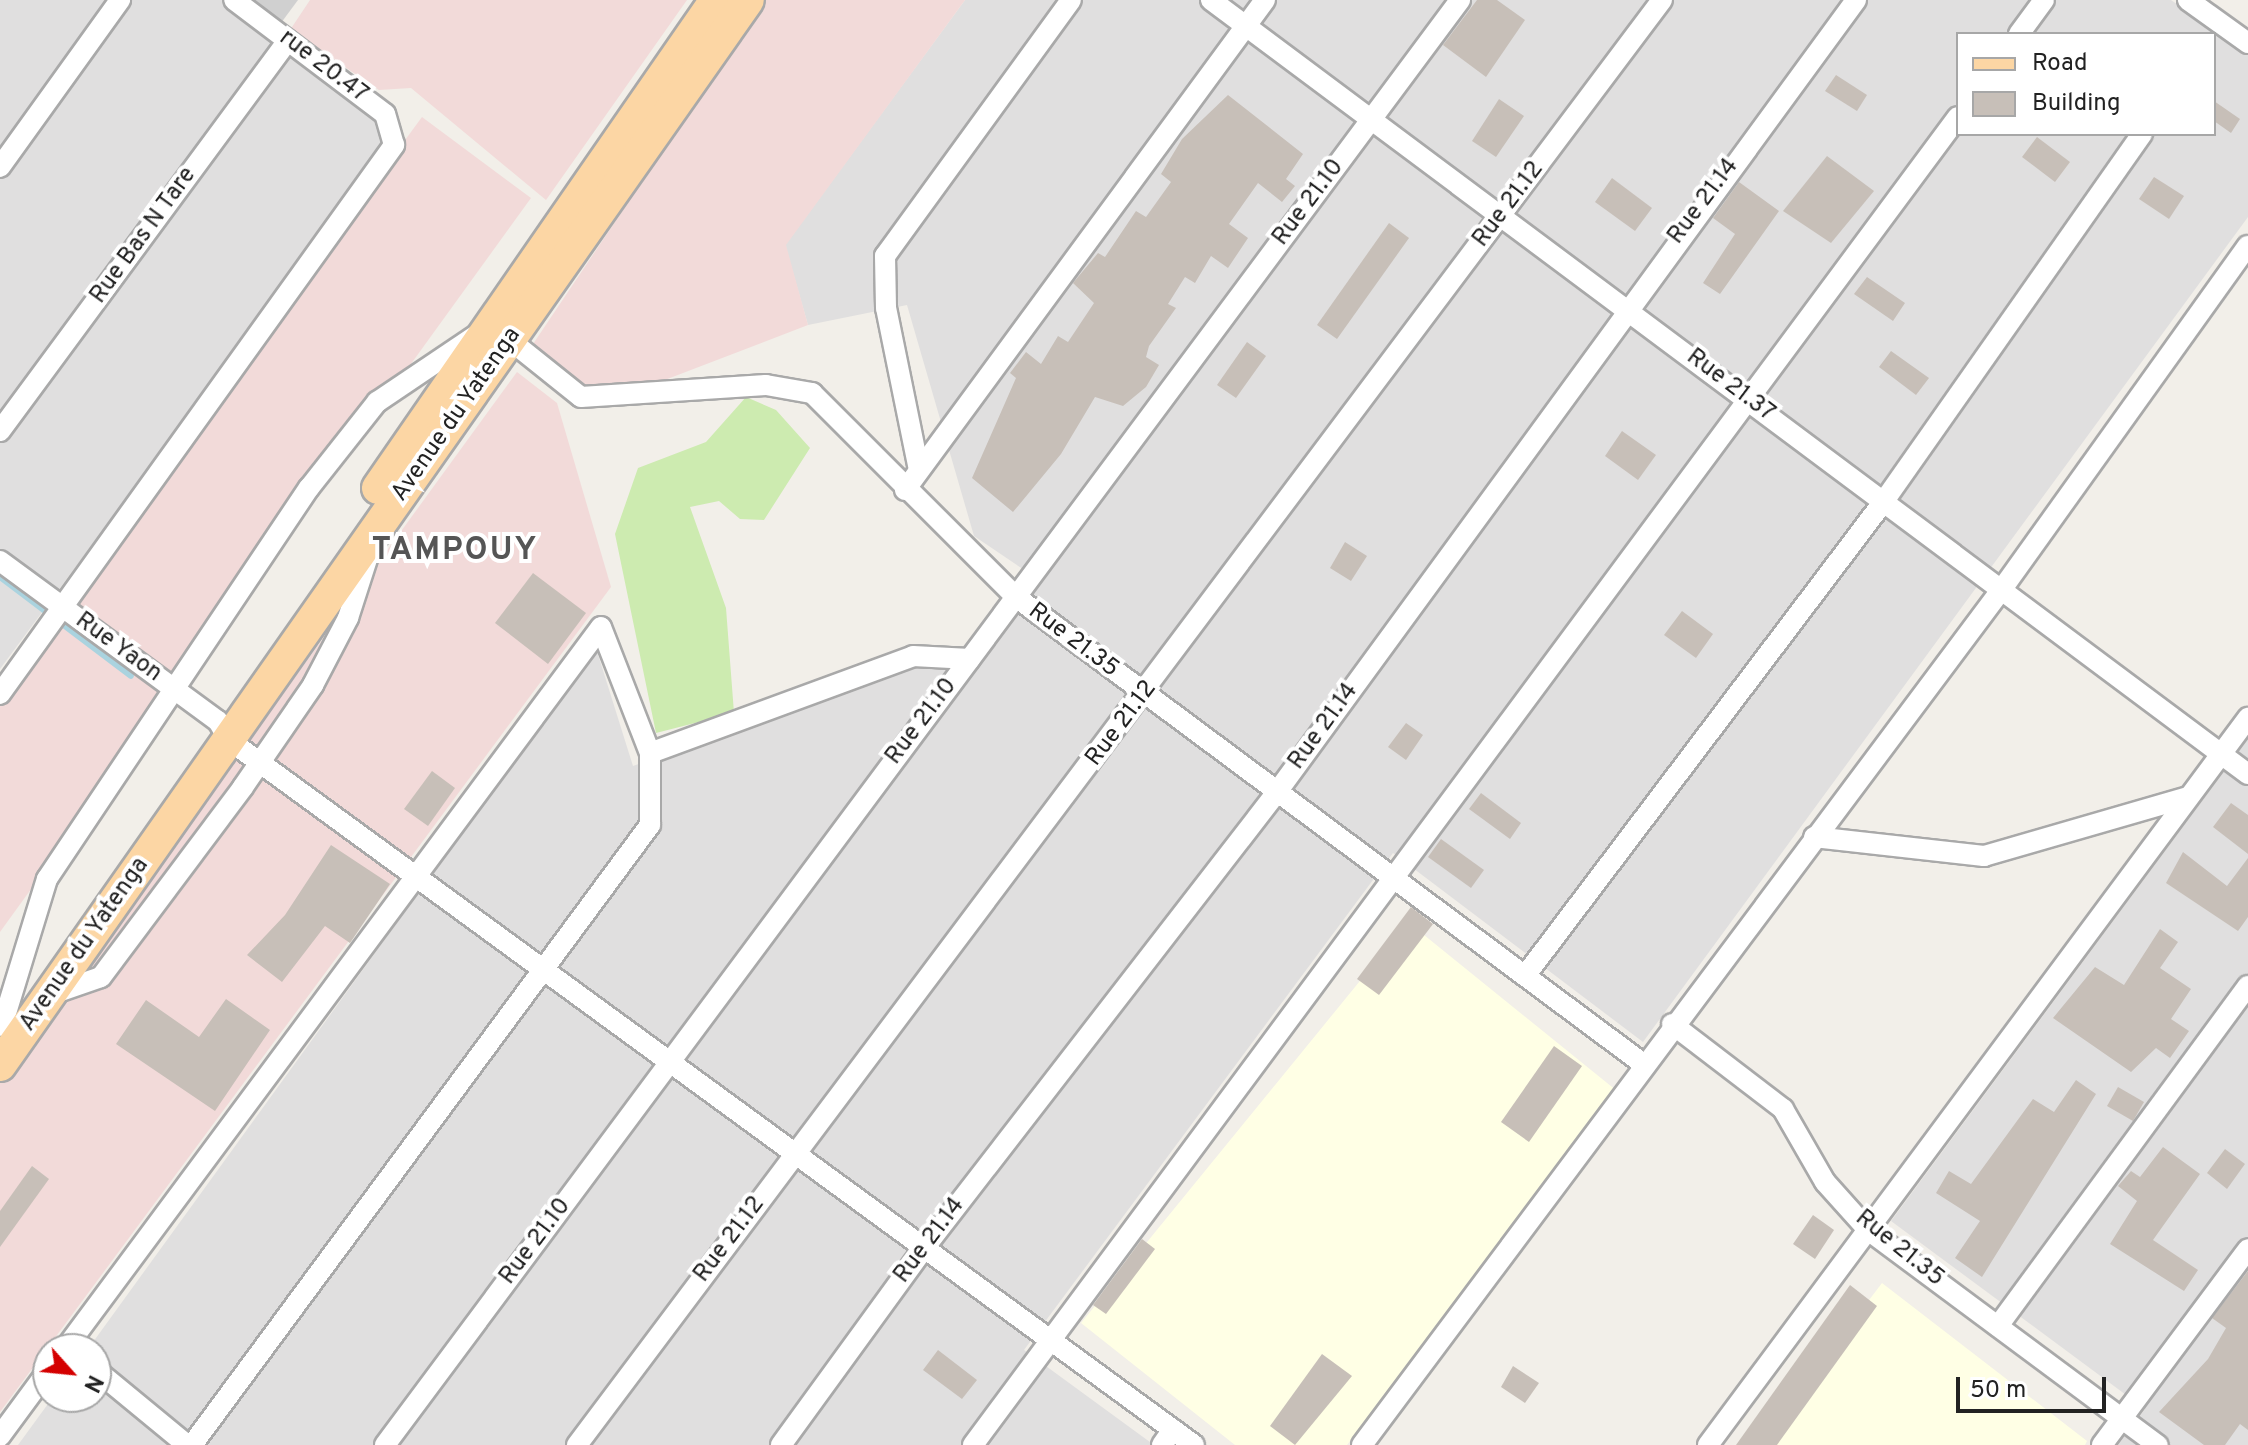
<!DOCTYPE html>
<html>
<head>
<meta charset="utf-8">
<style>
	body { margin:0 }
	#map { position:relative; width:2248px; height:1445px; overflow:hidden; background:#f2efe9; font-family:Overpass,sans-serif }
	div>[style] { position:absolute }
	.residential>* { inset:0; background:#e0dfdf }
	.commercial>* { inset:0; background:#f2dad9 }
	.education>* { inset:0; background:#ffffe5 }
	.religious>* { inset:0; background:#d0d0d0 }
	.grass>* { inset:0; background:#cdebb0 }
	.stream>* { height:6px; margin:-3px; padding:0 3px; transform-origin:3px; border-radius:3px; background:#aad3df }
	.building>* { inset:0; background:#c7bfb8 }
	.roads { filter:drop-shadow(2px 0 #a9a9a9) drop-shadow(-2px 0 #a9a9a9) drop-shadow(0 2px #a9a9a9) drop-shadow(0 -2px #a9a9a9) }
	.minor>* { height:20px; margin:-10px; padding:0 10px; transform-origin:10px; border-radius:10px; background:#fff }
	.primary>* { height:32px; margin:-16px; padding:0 16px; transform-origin:16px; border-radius:16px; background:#fcd6a4 }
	span { translate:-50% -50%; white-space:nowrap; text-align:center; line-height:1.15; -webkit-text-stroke:8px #fff; paint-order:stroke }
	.street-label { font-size:24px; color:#222 }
	.district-label { font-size:32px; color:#555; font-weight:700; letter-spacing:2px }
	.legend { position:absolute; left:1956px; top:32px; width:260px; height:104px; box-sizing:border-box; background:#fff; border:2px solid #a7a7a7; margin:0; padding:10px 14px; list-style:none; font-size:24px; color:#222 }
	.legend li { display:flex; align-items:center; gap:16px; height:40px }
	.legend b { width:40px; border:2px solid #a7a7a7 }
	.north { position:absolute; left:32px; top:1333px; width:80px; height:80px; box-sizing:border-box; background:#fff; border:2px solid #a7a7a7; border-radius:50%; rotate:117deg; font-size:22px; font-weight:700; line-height:32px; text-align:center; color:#222 }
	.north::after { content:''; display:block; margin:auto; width:28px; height:36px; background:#d40000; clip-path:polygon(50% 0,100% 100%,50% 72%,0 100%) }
	.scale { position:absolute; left:1956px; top:1377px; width:150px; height:36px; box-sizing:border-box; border:4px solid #222; border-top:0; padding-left:10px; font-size:24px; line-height:28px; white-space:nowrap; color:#222; -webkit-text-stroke:6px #fff; paint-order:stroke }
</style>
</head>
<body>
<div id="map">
	<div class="residential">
		<i style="clip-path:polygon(0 0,226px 0,374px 109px,382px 153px,0 669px)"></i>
		<i style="clip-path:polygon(evenodd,965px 0,2171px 0,2248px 54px,2248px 217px,1643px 1042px,1393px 853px,1024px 1350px,1154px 1445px,18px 1445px,53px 1397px,96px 1397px,96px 1349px,88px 1349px,596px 648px,633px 766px,912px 665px,971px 670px,1039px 580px,974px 536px,907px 305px,808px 325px,785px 245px,965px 0,1958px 34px,2214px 34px,2214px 134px,1958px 134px,1958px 34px)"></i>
		<i style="clip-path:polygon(2248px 739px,2248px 1445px,2118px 1445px,2145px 1409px,1891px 1221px)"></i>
	</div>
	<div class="commercial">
		<i style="clip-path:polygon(310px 0,687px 0,546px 200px,411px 88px,379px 90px,290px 30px)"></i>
		<i style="clip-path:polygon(764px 0,965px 0,786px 245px,808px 325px,636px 391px,583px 392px,531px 347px)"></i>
		<i style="clip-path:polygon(422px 117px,531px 198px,0 932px,0 691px)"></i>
		<i style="clip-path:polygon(517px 372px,557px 403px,611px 587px,0 1412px,0 1082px)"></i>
	</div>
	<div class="education">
		<i style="clip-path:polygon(1408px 922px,1617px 1091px,1347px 1445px,1235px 1445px,1081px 1323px)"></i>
		<i style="clip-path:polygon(1882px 1283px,2087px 1441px,2085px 1445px,1759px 1445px)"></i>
	</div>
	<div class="religious">
		<i style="clip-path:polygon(242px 0,298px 0,278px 27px)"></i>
	</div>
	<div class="grass">
		<i style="clip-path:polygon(746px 397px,776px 410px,810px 448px,764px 520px,740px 519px,719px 501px,690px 507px,726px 608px,734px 713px,656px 733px,615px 534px,638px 468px,706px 442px)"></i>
	</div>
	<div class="stream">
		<i style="left:0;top:577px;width:164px;rotate:37.1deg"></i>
	</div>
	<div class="building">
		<i style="clip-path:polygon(1477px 0,1497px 0,1525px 20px,1486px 77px,1443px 45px)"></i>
		<i style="clip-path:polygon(1836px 75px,1867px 95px,1857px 111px,1825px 91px)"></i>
		<i style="clip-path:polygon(1228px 95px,1303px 154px,1286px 179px,1295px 186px,1282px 202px,1258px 183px,1229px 224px,1248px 238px,1228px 268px,1211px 256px,1195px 283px,1185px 277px,1168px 304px,1176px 308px,1149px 346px,1146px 357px,1159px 365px,1146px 387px,1123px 406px,1095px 397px,1061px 454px,1013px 512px,972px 478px,1016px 378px,1010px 373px,1026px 352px,1041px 364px,1058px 336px,1068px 342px,1094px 303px,1073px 283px,1098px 253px,1105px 257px,1136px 211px,1146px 217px,1171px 182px,1161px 174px,1182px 139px)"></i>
		<i style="clip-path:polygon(1499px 99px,1524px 116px,1496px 157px,1472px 141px)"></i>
		<i style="clip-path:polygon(2214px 101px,2240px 119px,2231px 133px,2214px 121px)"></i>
		<i style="clip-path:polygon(2037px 137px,2070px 162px,2055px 182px,2022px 157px)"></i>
		<i style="clip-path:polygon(1827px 156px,1874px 191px,1831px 243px,1783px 211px)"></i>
		<i style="clip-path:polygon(2154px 177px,2184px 196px,2169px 219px,2139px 199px)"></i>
		<i style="clip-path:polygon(1612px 178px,1652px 208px,1635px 231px,1595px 202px)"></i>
		<i style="clip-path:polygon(1739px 182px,1779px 211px,1720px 294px,1703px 283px,1735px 234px,1713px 218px)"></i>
		<i style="clip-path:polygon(1389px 223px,1409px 238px,1337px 339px,1317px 325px)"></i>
		<i style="clip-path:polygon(1867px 277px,1905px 303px,1893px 321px,1854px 294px)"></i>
		<i style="clip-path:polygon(1247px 342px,1266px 356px,1236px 398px,1217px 385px)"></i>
		<i style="clip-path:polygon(1891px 351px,1929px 378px,1916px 395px,1879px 367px)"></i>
		<i style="clip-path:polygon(1622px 431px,1656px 455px,1638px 480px,1605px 456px)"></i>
		<i style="clip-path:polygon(1345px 542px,1367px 556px,1351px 581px,1330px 568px)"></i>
		<i style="clip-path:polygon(533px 573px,586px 613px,548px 664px,495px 623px)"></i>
		<i style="clip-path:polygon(1682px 611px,1713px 634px,1696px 658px,1664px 635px)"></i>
		<i style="clip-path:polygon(1406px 723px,1423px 735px,1406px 760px,1388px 747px)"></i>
		<i style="clip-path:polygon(432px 771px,455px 788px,428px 826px,404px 809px)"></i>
		<i style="clip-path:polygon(1481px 793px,1521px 823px,1510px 839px,1469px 809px)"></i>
		<i style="clip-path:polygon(2231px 803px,2248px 815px,2248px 854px,2213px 827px)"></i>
		<i style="clip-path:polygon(1441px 839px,1484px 870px,1471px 888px,1428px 857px)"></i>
		<i style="clip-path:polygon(331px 845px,390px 884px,350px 943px,325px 926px,282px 982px,247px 955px,285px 915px)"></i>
		<i style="clip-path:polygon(2183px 852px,2227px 886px,2248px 858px,2248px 917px,2238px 931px,2166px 883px)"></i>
		<i style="clip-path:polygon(1411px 907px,1433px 924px,1379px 995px,1357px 979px)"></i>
		<i style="clip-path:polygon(2160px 929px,2178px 942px,2160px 968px,2191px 989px,2171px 1019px,2189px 1031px,2170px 1058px,2156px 1048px,2131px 1072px,2053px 1018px,2095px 967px,2124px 985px)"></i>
		<i style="clip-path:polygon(226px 999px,270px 1030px,215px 1111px,116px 1044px,146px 1000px,199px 1037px)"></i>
		<i style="clip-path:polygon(1554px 1046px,1582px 1066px,1529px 1142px,1501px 1122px)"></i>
		<i style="clip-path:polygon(2076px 1080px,2096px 1094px,1982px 1277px,1955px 1258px,1980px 1221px,1936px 1193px,1949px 1171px,1971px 1184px,2033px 1099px,2054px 1112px)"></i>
		<i style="clip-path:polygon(2118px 1087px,2144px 1102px,2133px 1121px,2107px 1106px)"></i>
		<i style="clip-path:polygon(2163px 1147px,2200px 1174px,2153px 1240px,2198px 1270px,2184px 1291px,2110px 1244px,2137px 1201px,2118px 1186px,2131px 1171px,2140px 1177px)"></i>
		<i style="clip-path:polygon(2225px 1149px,2245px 1164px,2227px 1189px,2207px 1173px)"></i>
		<i style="clip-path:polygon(32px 1166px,49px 1179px,0 1247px,0 1211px)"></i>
		<i style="clip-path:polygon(1813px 1215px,1834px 1230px,1815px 1259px,1793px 1244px)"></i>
		<i style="clip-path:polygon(1142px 1239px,1155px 1249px,1106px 1314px,1093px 1305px)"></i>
		<i style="clip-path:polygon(2248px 1271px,2248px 1430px,2240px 1424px,2225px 1445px,2204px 1445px,2159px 1412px,2208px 1359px,2226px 1328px,2212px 1318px)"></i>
		<i style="clip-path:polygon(1850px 1285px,1877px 1306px,1777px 1445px,1736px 1445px)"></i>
		<i style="clip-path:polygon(938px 1350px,977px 1380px,962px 1399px,923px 1370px)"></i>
		<i style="clip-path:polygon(1322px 1354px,1352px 1376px,1295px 1445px,1270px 1426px)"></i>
		<i style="clip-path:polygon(1513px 1366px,1539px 1383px,1525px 1403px,1501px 1387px)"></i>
	</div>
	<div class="roads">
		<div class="minor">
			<i style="left:1211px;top:0;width:1294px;rotate:36.74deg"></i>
			<i style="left:2188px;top:0;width:74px;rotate:35.6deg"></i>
			<i style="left:2019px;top:34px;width:42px;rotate:-53.7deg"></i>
			<i style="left:0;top:167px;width:206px;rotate:-54.3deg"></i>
			<i style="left:501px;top:333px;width:102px;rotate:38.7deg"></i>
			<i style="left:581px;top:397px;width:185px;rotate:-3.7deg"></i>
			<i style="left:766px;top:385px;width:47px;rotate:9.9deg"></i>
			<i style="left:812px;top:393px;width:288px;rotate:45deg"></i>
			<i style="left:1016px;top:597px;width:780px;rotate:36.66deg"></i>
			<i style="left:0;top:431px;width:485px;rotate:-53.6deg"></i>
			<i style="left:919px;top:470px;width:165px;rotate:-101.5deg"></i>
			<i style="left:886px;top:308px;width:52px;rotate:-91.1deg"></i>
			<i style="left:885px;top:256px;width:316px;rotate:-54deg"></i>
			<i style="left:905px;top:490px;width:608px;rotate:-53.7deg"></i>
			<i style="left:0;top:561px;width:270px;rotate:36.3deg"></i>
			<i style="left:218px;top:721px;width:22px;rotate:60deg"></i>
			<i style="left:229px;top:740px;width:1195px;rotate:36.15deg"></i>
			<i style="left:0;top:694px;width:676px;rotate:-54.33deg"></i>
			<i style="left:394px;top:145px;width:32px;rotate:-106deg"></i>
			<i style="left:385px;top:114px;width:189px;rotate:-142.9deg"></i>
			<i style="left:650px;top:753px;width:280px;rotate:-20.2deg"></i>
			<i style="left:913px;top:656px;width:57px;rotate:3deg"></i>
			<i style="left:1814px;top:837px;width:171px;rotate:6.4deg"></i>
			<i style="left:1984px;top:856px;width:212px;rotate:-16.1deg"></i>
			<i style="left:1525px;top:976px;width:595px;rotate:-52.92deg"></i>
			<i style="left:1884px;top:501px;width:449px;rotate:-54.9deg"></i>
			<i style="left:49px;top:995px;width:55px;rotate:-19.1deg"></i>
			<i style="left:101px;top:977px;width:237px;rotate:-53.2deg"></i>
			<i style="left:243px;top:787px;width:124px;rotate:-55.5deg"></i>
			<i style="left:313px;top:685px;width:76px;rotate:-62.4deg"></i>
			<i style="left:348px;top:618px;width:68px;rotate:-72.1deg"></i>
			<i style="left:1672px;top:1024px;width:140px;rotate:37.4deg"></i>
			<i style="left:1783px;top:1109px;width:84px;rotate:60.1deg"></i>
			<i style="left:1825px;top:1182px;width:64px;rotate:48.1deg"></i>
			<i style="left:1868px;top:1230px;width:361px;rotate:36.6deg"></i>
			<i style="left:2px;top:1026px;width:154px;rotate:-73deg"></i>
			<i style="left:47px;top:879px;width:471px;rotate:-56.2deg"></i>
			<i style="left:309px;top:488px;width:110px;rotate:-51.7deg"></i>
			<i style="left:377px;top:402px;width:118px;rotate:-34deg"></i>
			<i style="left:1998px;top:1326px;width:422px;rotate:-53.7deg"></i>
			<i style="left:65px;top:1349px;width:899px;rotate:-53.41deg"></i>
			<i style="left:96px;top:1370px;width:118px;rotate:39.5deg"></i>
			<i style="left:0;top:1436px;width:81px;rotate:-53.6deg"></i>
			<i style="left:192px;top:1445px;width:771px;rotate:-53.55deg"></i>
			<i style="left:650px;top:825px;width:72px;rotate:-90deg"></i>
			<i style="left:650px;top:753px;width:135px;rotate:-111.3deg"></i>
			<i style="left:385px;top:1445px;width:1801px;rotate:-53.35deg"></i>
			<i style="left:577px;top:1445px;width:1807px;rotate:-53.1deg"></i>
			<i style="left:781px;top:1445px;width:245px;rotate:-54deg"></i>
			<i style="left:925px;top:1247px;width:575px;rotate:-52.27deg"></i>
			<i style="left:1277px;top:792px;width:981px;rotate:-53.83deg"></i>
			<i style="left:973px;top:1445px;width:1653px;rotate:-53.44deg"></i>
			<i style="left:1162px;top:1445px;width:19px;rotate:-55deg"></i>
			<i style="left:1362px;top:1445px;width:1069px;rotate:-53.22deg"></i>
			<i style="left:2002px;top:589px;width:422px;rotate:-54.4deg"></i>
			<i style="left:1708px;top:1445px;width:906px;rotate:-53.4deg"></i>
			<i style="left:2102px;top:1445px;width:244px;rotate:-53.3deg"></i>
		</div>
		<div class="primary">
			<i style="left:378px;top:488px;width:594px;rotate:-55.29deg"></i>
			<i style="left:0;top:1065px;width:1301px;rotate:-54.92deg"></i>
		</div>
	</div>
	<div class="street-label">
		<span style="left:323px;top:67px;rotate:37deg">rue 20.47</span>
		<span style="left:1704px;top:202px;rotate:-53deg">Rue 21.14</span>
		<span style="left:1309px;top:203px;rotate:-53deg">Rue 21.10</span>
		<span style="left:1509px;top:205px;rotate:-53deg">Rue 21.12</span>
		<span style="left:144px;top:236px;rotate:-54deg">Rue Bas N Tare</span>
		<span style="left:1730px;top:386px;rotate:37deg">Rue 21.37</span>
		<span style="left:457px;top:415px;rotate:-55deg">Avenue du Yatenga</span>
		<span style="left:1073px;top:641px;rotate:37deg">Rue 21.35</span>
		<span style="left:118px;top:648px;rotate:36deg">Rue Yaon</span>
		<span style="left:922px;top:722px;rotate:-53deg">Rue 21.10</span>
		<span style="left:1122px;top:724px;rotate:-53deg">Rue 21.12</span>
		<span style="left:1324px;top:727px;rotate:-54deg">Rue 21.14</span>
		<span style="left:85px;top:945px;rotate:-55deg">Avenue du Yatenga</span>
		<span style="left:730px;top:1240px;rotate:-53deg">Rue 21.12</span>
		<span style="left:930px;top:1241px;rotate:-53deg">Rue 21.14</span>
		<span style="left:536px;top:1242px;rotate:-53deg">Rue 21.10</span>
		<span style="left:1899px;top:1249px;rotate:39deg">Rue 21.35</span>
	</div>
	<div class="district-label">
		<span style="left:455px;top:551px">TAMPOUY</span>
	</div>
	<ul class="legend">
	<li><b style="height:10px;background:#fcd6a4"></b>Road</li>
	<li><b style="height:22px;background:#c7bfb8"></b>Building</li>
	</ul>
	<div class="north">N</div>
	<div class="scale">50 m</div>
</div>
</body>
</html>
